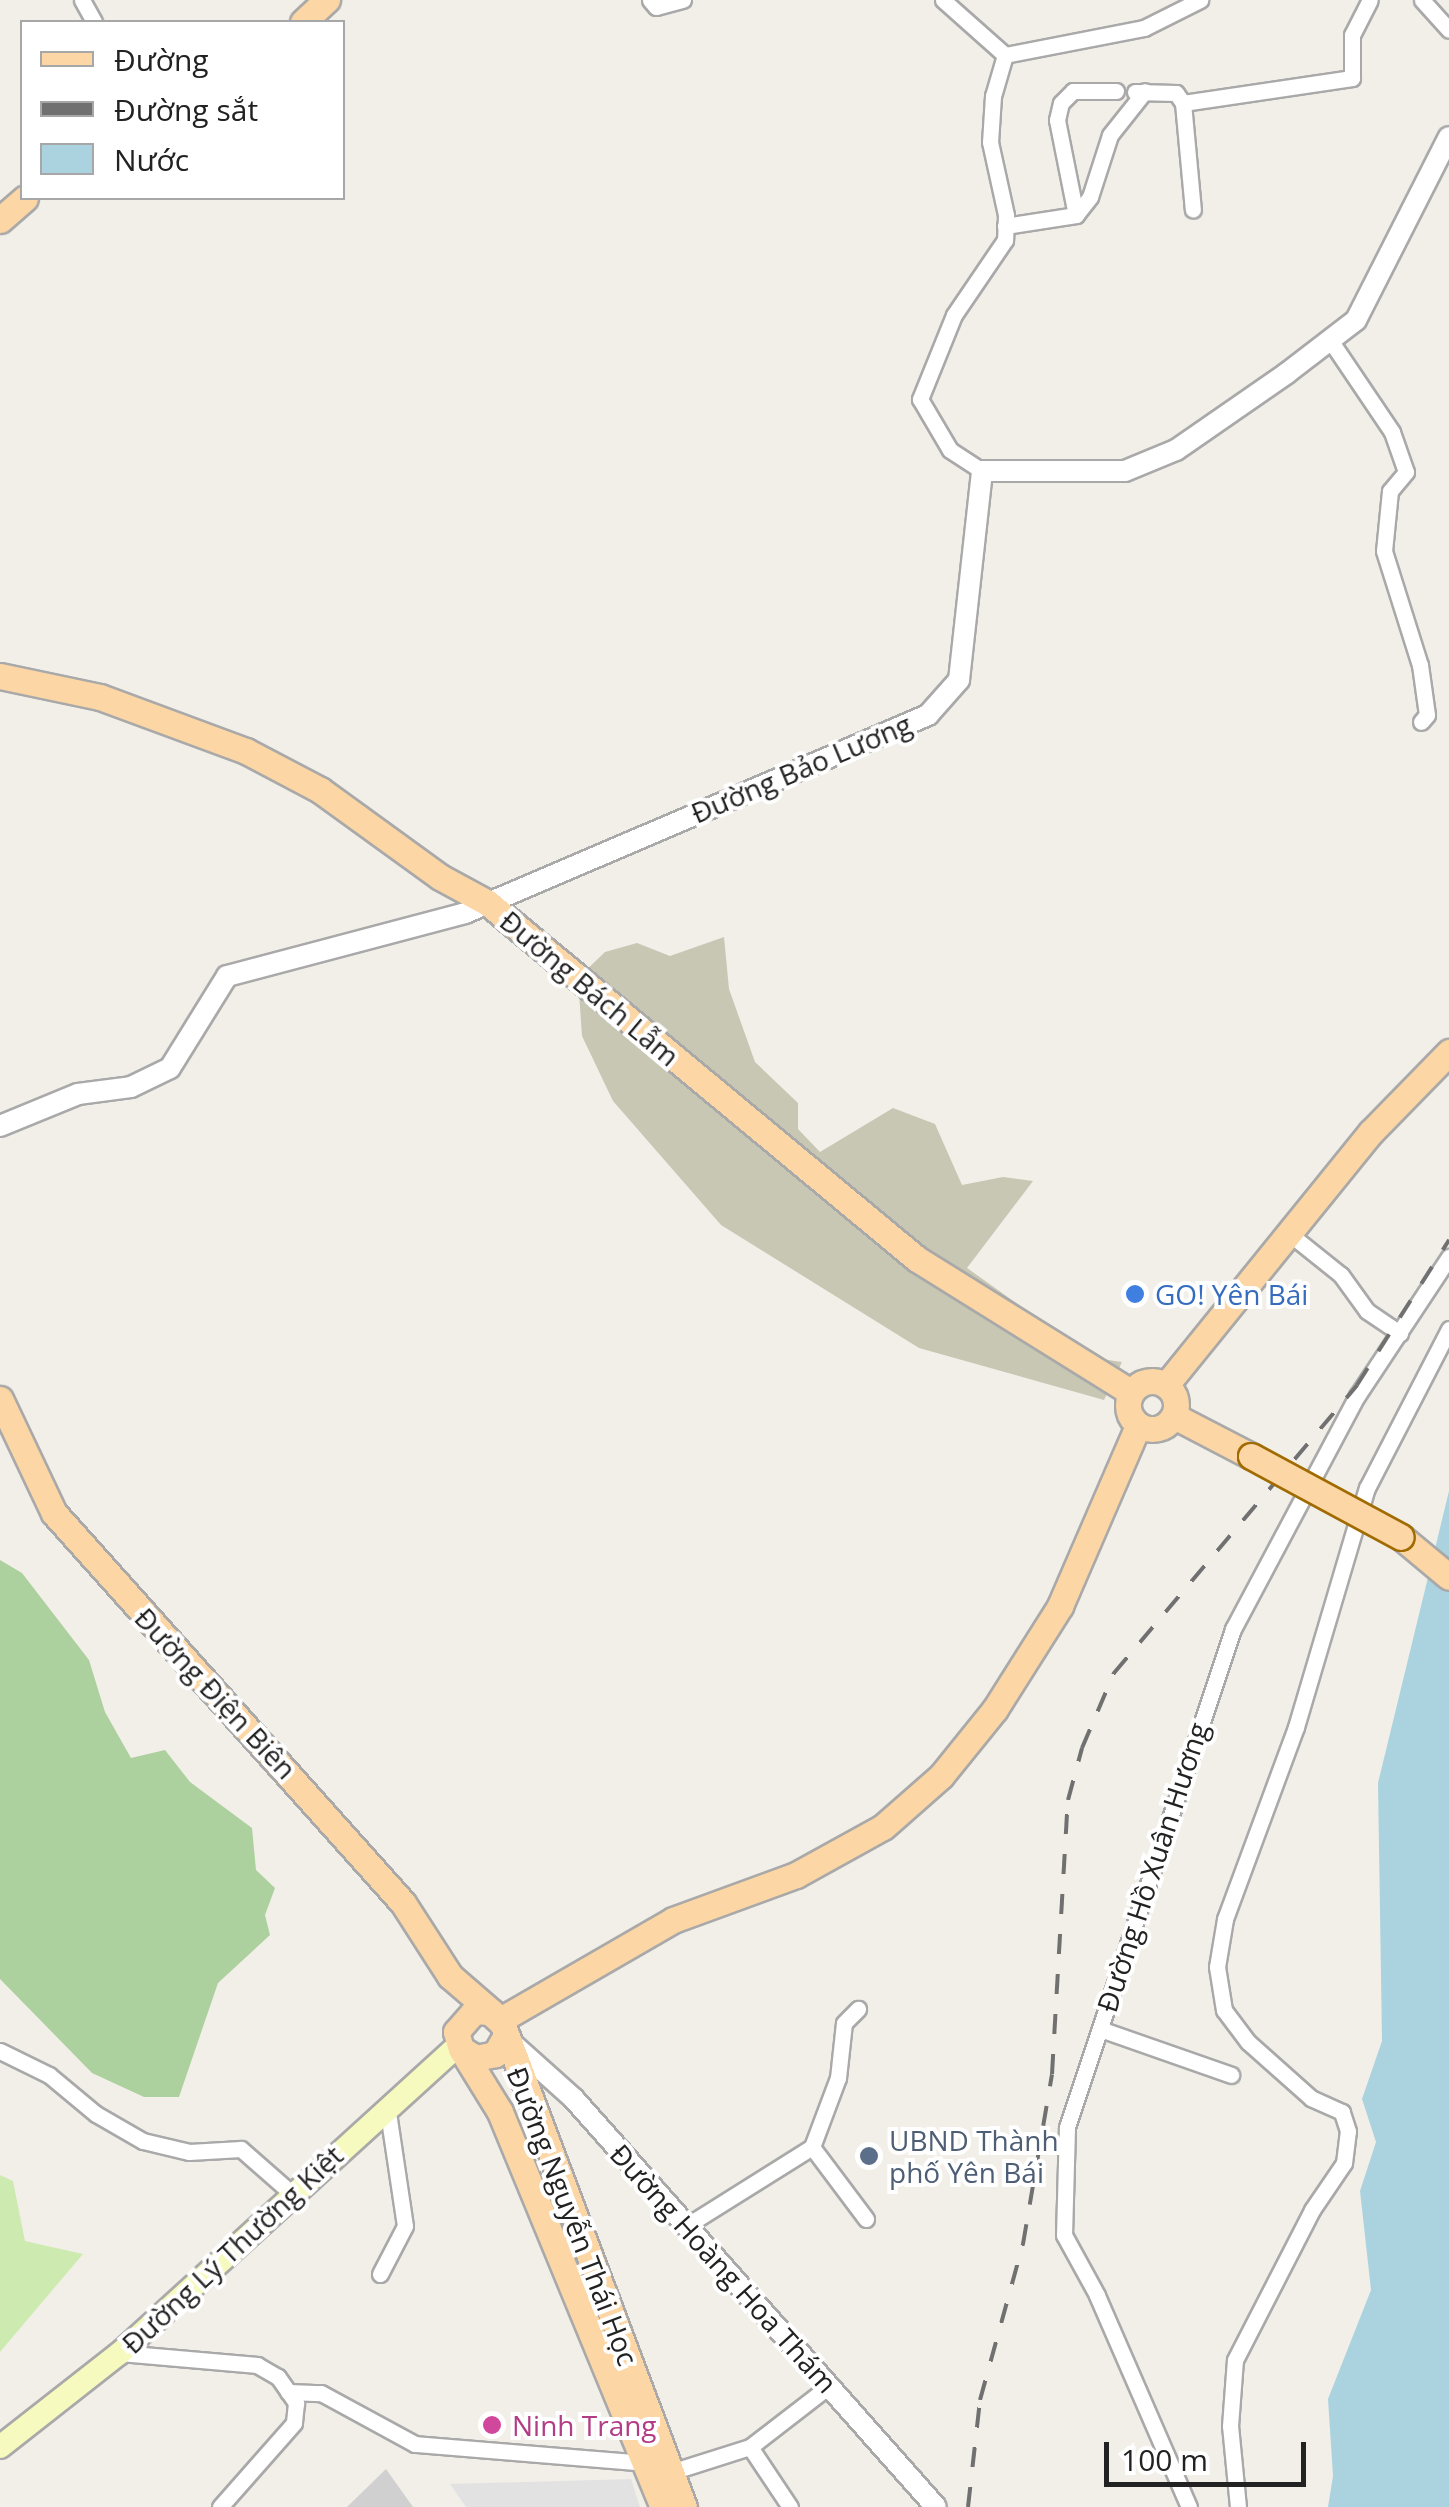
<!DOCTYPE html>
<html>
<head>
<meta charset="utf-8">
<style>
	body { margin:0 }
	#map { position:relative; width:1449px; height:2507px; overflow:hidden; background:#f2efe9; font-family:"Open Sans",sans-serif }
	div>[style] { position:absolute }
	.religious>* { inset:0; background:#d0d0d0 }
	.construction>* { inset:0; background:#c7c7b4 }
	.grass>* { inset:0; background:#cdebb0 }
	.forest>* { inset:0; background:#add19e }
	.parking>* { inset:0; background:#e2e2e2 }
	.water>* { inset:0; background:#aad3df }
	.roads { filter:drop-shadow(2px 0 #a9a9a9) drop-shadow(-2px 0 #a9a9a9) drop-shadow(0 2px #a9a9a9) drop-shadow(0 -2px #a9a9a9) }
	.minor>* { height:15px; margin:-7.5px; padding:0 7.5px; transform-origin:7.5px; border-radius:7.5px; background:#fff }
	.tertiary>* { height:20px; margin:-10px; padding:0 10px; transform-origin:10px; border-radius:10px; background:#fff }
	.secondary>* { height:22px; margin:-11px; padding:0 11px; transform-origin:11px; border-radius:11px; background:#f7fabf }
	.primary>* { height:25px; margin:-12.5px; padding:0 12.5px; transform-origin:12.5px; border-radius:12.5px; background:#fcd6a4 }
	.primary>.ring { margin:-12.5px; padding:0; box-sizing:content-box; background:none; border:25px solid #fcd6a4; border-radius:50% }
	.rail>* { height:4px; margin-top:-2px; transform-origin:0; background:repeating-linear-gradient(90deg,#707070 0 20px,transparent 0 40px) }
	.bridges { filter:drop-shadow(2px 0 #a06b00) drop-shadow(-2px 0 #a06b00) drop-shadow(0 2px #a06b00) drop-shadow(0 -2px #a06b00) }
	.primary-bridge>* { height:25px; margin:-12.5px; padding:0 12.5px; transform-origin:12.5px; border-radius:12.5px; background:#fcd6a4 }
	.dots>* { width:28px; height:28px; translate:-50% -50%; box-sizing:border-box; border:5px solid #fff; border-radius:50% }
	span { translate:-50% -50%; white-space:nowrap; text-align:center; line-height:1.15; -webkit-text-stroke:8px #fff; paint-order:stroke }
	.street-label { font-size:28px; color:#222 }
	.shop-label { font-size:28px; color:#366cbe }
	.left { translate:0 -50%; text-align:left }
	.service-label { font-size:28px; color:#4e5e75 }
	.hotel-label { font-size:28px; color:#b23c85 }
	.legend { position:absolute; left:20px; top:20px; width:325px; height:180px; box-sizing:border-box; background:#fff; border:2px solid #a7a7a7; margin:0; padding:12px 18px; list-style:none; font-size:30px; color:#222 }
	.legend li { display:flex; align-items:center; gap:20px; height:50px }
	.legend b { width:50px; border:2px solid #a7a7a7 }
	.scale { position:absolute; left:1104px; top:2442px; width:202px; height:45px; box-sizing:border-box; border:5px solid #222; border-top:0; padding-left:12px; font-size:30px; line-height:35px; white-space:nowrap; color:#222; -webkit-text-stroke:8px #fff; paint-order:stroke }
</style>
</head>
<body>
<div id="map">
	<div class="religious">
		<i style="clip-path:polygon(386px 2469px,413px 2507px,347px 2507px)"></i>
	</div>
	<div class="construction">
		<i style="clip-path:polygon(724px 937px,729px 989px,755px 1062px,798px 1103px,798px 1129px,820px 1152px,893px 1108px,935px 1124px,962px 1185px,1003px 1177px,1033px 1181px,967px 1268px,1094px 1358px,1122px 1362px,1104px 1400px,919px 1348px,721px 1225px,613px 1101px,582px 1036px,578px 978px,605px 952px,637px 943px,670px 956px)"></i>
	</div>
	<div class="grass">
		<i style="clip-path:polygon(0 2175px,13px 2181px,25px 2241px,83px 2254px,0 2352px)"></i>
	</div>
	<div class="forest">
		<i style="clip-path:polygon(0 1560px,22px 1573px,89px 1660px,105px 1712px,131px 1758px,165px 1750px,190px 1782px,252px 1828px,256px 1870px,275px 1888px,265px 1915px,270px 1935px,218px 1983px,179px 2097px,144px 2097px,92px 2073px,0 1979px)"></i>
	</div>
	<div class="parking">
		<i style="clip-path:polygon(631px 2479px,640px 2507px,466px 2507px,450px 2484px)"></i>
	</div>
	<div class="water">
		<i style="clip-path:polygon(1449px 1491px,1449px 2507px,1328px 2507px,1333px 2476px,1328px 2399px,1371px 2290px,1360px 2191px,1376px 2142px,1362px 2099px,1382px 2041px,1378px 1783px)"></i>
	</div>
	<div class="roads">
		<div class="minor">
			<i style="left:82px;top:0;width:25px;rotate:61deg"></i>
			<i style="left:650px;top:0;width:9px;rotate:49deg"></i>
			<i style="left:656px;top:7px;width:28px;rotate:-15deg"></i>
			<i style="left:943px;top:0;width:83px;rotate:41.6deg"></i>
			<i style="left:1005px;top:55px;width:43px;rotate:106.3deg"></i>
			<i style="left:993px;top:96px;width:46px;rotate:93.7deg"></i>
			<i style="left:990px;top:142px;width:75px;rotate:77.6deg"></i>
			<i style="left:1006px;top:215px;width:25px;rotate:92deg"></i>
			<i style="left:1005px;top:240px;width:91px;rotate:124.2deg"></i>
			<i style="left:954px;top:315px;width:91px;rotate:112deg"></i>
			<i style="left:920px;top:399px;width:59px;rotate:59.5deg"></i>
			<i style="left:950px;top:450px;width:38px;rotate:33deg"></i>
			<i style="left:1422px;top:0;width:40px;rotate:48deg"></i>
			<i style="left:1005px;top:55px;width:142px;rotate:-11deg"></i>
			<i style="left:1144px;top:28px;width:63px;rotate:-26.6deg"></i>
			<i style="left:1135px;top:92px;width:41px;rotate:1.4deg"></i>
			<i style="left:1176px;top:93px;width:12px;rotate:55deg"></i>
			<i style="left:1183px;top:103px;width:107px;rotate:84.7deg"></i>
			<i style="left:1183px;top:103px;width:171px;rotate:-8.4deg"></i>
			<i style="left:1352px;top:78px;width:43px;rotate:-90deg"></i>
			<i style="left:1352px;top:35px;width:39px;rotate:-63deg"></i>
			<i style="left:1076px;top:215px;width:23px;rotate:-52deg"></i>
			<i style="left:1090px;top:197px;width:65px;rotate:-72.1deg"></i>
			<i style="left:1110px;top:135px;width:56px;rotate:-51.5deg"></i>
			<i style="left:1005px;top:226px;width:72px;rotate:-8.8deg"></i>
			<i style="left:1076px;top:215px;width:97px;rotate:-101.3deg"></i>
			<i style="left:1057px;top:120px;width:17px;rotate:-77deg"></i>
			<i style="left:1061px;top:103px;width:17px;rotate:-45deg"></i>
			<i style="left:1073px;top:91px;width:43px"></i>
			<i style="left:1330px;top:340px;width:111px;rotate:56deg"></i>
			<i style="left:1392px;top:432px;width:42px;rotate:70.7deg"></i>
			<i style="left:1406px;top:472px;width:25px;rotate:130deg"></i>
			<i style="left:1390px;top:491px;width:60px;rotate:95.7deg"></i>
			<i style="left:1384px;top:551px;width:120px;rotate:72.5deg"></i>
			<i style="left:1420px;top:665px;width:50px;rotate:82deg"></i>
			<i style="left:1427px;top:715px;width:9px;rotate:131deg"></i>
			<i style="left:1291px;top:1235px;width:64px;rotate:38.7deg"></i>
			<i style="left:1341px;top:1275px;width:44px;rotate:54.2deg"></i>
			<i style="left:1367px;top:1311px;width:40px;rotate:34deg"></i>
			<i style="left:1100px;top:2029px;width:139px;rotate:19.3deg"></i>
			<i style="left:0;top:2051px;width:55px;rotate:26.1deg"></i>
			<i style="left:49px;top:2075px;width:61px;rotate:39.7deg"></i>
			<i style="left:96px;top:2114px;width:54px;rotate:29.9deg"></i>
			<i style="left:143px;top:2141px;width:47px;rotate:13.4deg"></i>
			<i style="left:189px;top:2152px;width:52px;rotate:-3.3deg"></i>
			<i style="left:241px;top:2149px;width:67px;rotate:41.3deg"></i>
			<i style="left:812px;top:2147px;width:90px;rotate:53.1deg"></i>
			<i style="left:686px;top:2226px;width:149px;rotate:-32.1deg"></i>
			<i style="left:812px;top:2147px;width:74px;rotate:-69.4deg"></i>
			<i style="left:838px;top:2078px;width:55px;rotate:-83.8deg"></i>
			<i style="left:844px;top:2023px;width:20px;rotate:-45deg"></i>
			<i style="left:380px;top:2274px;width:54px;rotate:-62.5deg"></i>
			<i style="left:405px;top:2226px;width:121px;rotate:-98.5deg"></i>
			<i style="left:120px;top:2353px;width:138px;rotate:5deg"></i>
			<i style="left:257px;top:2365px;width:24px;rotate:30deg"></i>
			<i style="left:278px;top:2377px;width:32px;rotate:55deg"></i>
			<i style="left:296px;top:2403px;width:20px;rotate:96deg"></i>
			<i style="left:294px;top:2423px;width:112px;rotate:131.4deg"></i>
			<i style="left:288px;top:2392px;width:33px;rotate:2deg"></i>
			<i style="left:321px;top:2393px;width:107px;rotate:28.5deg"></i>
			<i style="left:415px;top:2444px;width:232px;rotate:4.7deg"></i>
			<i style="left:750px;top:2447px;width:72px;rotate:56.3deg"></i>
			<i style="left:671px;top:2472px;width:83px;rotate:-17.6deg"></i>
			<i style="left:750px;top:2447px;width:100px;rotate:-37.7deg"></i>
			<i style="left:1189px;top:2507px;width:231px;rotate:-113.5deg"></i>
			<i style="left:1097px;top:2295px;width:68px;rotate:-118.8deg"></i>
			<i style="left:1064px;top:2235px;width:108px;rotate:-88.4deg"></i>
			<i style="left:1067px;top:2127px;width:525px;rotate:-71.57deg"></i>
			<i style="left:1233px;top:1629px;width:264px;rotate:-62deg"></i>
			<i style="left:1357px;top:1396px;width:167px;rotate:-56.5deg"></i>
			<i style="left:1238px;top:2507px;width:81px;rotate:-95.6deg"></i>
			<i style="left:1230px;top:2426px;width:66px;rotate:-85.7deg"></i>
			<i style="left:1235px;top:2360px;width:169px;rotate:-62.8deg"></i>
			<i style="left:1312px;top:2210px;width:57px;rotate:-55.8deg"></i>
			<i style="left:1344px;top:2163px;width:32px;rotate:-83deg"></i>
			<i style="left:1348px;top:2131px;width:20px;rotate:-108deg"></i>
			<i style="left:1342px;top:2112px;width:34px;rotate:-156deg"></i>
			<i style="left:1311px;top:2098px;width:84px;rotate:-138.4deg"></i>
			<i style="left:1248px;top:2042px;width:40px;rotate:-127deg"></i>
			<i style="left:1224px;top:2010px;width:44px;rotate:-99.2deg"></i>
			<i style="left:1217px;top:1967px;width:49px;rotate:-80.5deg"></i>
			<i style="left:1225px;top:1919px;width:205px;rotate:-69.7deg"></i>
			<i style="left:1296px;top:1727px;width:249px;rotate:-73.5deg"></i>
			<i style="left:1367px;top:1488px;width:179px;rotate:-62.7deg"></i>
		</div>
		<div class="tertiary">
			<i style="left:0;top:1126px;width:84px;rotate:-22.3deg"></i>
			<i style="left:78px;top:1094px;width:53px;rotate:-7.5deg"></i>
			<i style="left:131px;top:1087px;width:43px;rotate:-26deg"></i>
			<i style="left:170px;top:1068px;width:108px;rotate:-58.2deg"></i>
			<i style="left:227px;top:976px;width:246px;rotate:-14.8deg"></i>
			<i style="left:465px;top:913px;width:504px;rotate:-23.15deg"></i>
			<i style="left:928px;top:715px;width:47px;rotate:-48.5deg"></i>
			<i style="left:959px;top:680px;width:210px;rotate:-83.7deg"></i>
			<i style="left:982px;top:471px;width:143px"></i>
			<i style="left:1125px;top:471px;width:55px;rotate:-22.4deg"></i>
			<i style="left:1176px;top:450px;width:135px;rotate:-34.7deg"></i>
			<i style="left:1287px;top:373px;width:87px;rotate:-37.5deg"></i>
			<i style="left:1356px;top:320px;width:205px;rotate:-63.1deg"></i>
			<i style="left:505px;top:2037px;width:93px;rotate:41.9deg"></i>
			<i style="left:574px;top:2099px;width:545px;rotate:48.42deg"></i>
		</div>
		<div class="secondary">
			<i style="left:0;top:2447px;width:152px;rotate:-38.1deg"></i>
			<i style="left:120px;top:2353px;width:458px;rotate:-42.3deg"></i>
		</div>
		<div class="primary">
			<i style="left:303px;top:22px;width:33px;rotate:-43deg"></i>
			<i style="left:0;top:220px;width:33px;rotate:-41deg"></i>
			<i style="left:0;top:676px;width:102px;rotate:11.9deg"></i>
			<i style="left:100px;top:697px;width:156px;rotate:20.3deg"></i>
			<i style="left:246px;top:751px;width:84px;rotate:27.8deg"></i>
			<i style="left:320px;top:790px;width:148px;rotate:35.9deg"></i>
			<i style="left:440px;top:877px;width:55px;rotate:28.4deg"></i>
			<i style="left:488px;top:903px;width:557px;rotate:39.69deg"></i>
			<i style="left:917px;top:1259px;width:252px;rotate:31.9deg"></i>
			<i class="ring" style="left:1128px;top:1381px;width:23px;height:23px"></i>
			<i style="left:1166px;top:1385px;width:326px;rotate:-51deg"></i>
			<i style="left:1371px;top:1132px;width:112px;rotate:-45.7deg"></i>
			<i style="left:0;top:1399px;width:126px;rotate:64.7deg"></i>
			<i style="left:54px;top:1513px;width:523px;rotate:48.18deg"></i>
			<i style="left:403px;top:1903px;width:87px;rotate:57.2deg"></i>
			<i style="left:450px;top:1976px;width:58px;rotate:40.8deg"></i>
			<i style="left:1174px;top:1416px;width:87px;rotate:27.5deg"></i>
			<i style="left:1401px;top:1537px;width:62px;rotate:39.8deg"></i>
			<i style="left:500px;top:2020px;width:200px;rotate:-30deg"></i>
			<i style="left:673px;top:1920px;width:131px;rotate:-20.1deg"></i>
			<i style="left:796px;top:1875px;width:99px;rotate:-28.9deg"></i>
			<i style="left:883px;top:1827px;width:77px;rotate:-41.3deg"></i>
			<i style="left:941px;top:1776px;width:86px;rotate:-51.1deg"></i>
			<i style="left:995px;top:1709px;width:122px;rotate:-57.7deg"></i>
			<i style="left:1060px;top:1606px;width:196px;rotate:-66.6deg"></i>
			<i style="left:505px;top:2037px;width:20px;rotate:120deg"></i>
			<i style="left:495px;top:2054px;width:19px;rotate:168deg"></i>
			<i style="left:476px;top:2058px;width:17px;rotate:-149deg"></i>
			<i style="left:461px;top:2049px;width:18px;rotate:-106deg"></i>
			<i style="left:456px;top:2032px;width:28px;rotate:-49deg"></i>
			<i style="left:474px;top:2011px;width:16px;rotate:4deg"></i>
			<i style="left:490px;top:2012px;width:16px;rotate:43deg"></i>
			<i style="left:502px;top:2023px;width:517px;rotate:69.39deg"></i>
			<i style="left:463px;top:2052px;width:70px;rotate:58.3deg"></i>
			<i style="left:500px;top:2112px;width:427px;rotate:67.6deg"></i>
		</div>
	</div>
	<div class="rail">
		<i style="left:968px;top:2507px;width:108px;rotate:-83.6deg"></i>
		<i style="left:980px;top:2400px;width:162px;rotate:-74.6deg"></i>
		<i style="left:1023px;top:2244px;width:172px;rotate:-80.3deg"></i>
		<i style="left:1052px;top:2074px;width:274px;rotate:-86.7deg"></i>
		<i style="left:1068px;top:1800px;width:54px;rotate:-74.9deg"></i>
		<i style="left:1082px;top:1748px;width:82px;rotate:-66.9deg"></i>
		<i style="left:1114px;top:1673px;width:377px;rotate:-49.8deg"></i>
		<i style="left:1357px;top:1385px;width:172px;rotate:-57.6deg"></i>
	</div>
	<div class="bridges">
		<div class="primary-bridge">
			<i style="left:1251px;top:1456px;width:170px;rotate:28.4deg"></i>
		</div>
	</div>
	<div class="dots">
		<i style="left:1135px;top:1294px;background:#3f7fe0"></i>
		<i style="left:869px;top:2156px;background:#5c6f8a"></i>
		<i style="left:492px;top:2425px;background:#d1479c"></i>
	</div>
	<div class="street-label">
		<span style="left:801px;top:768px;rotate:-23deg">Đường Bảo Lương</span>
		<span style="left:590px;top:988px;rotate:40deg">Đường Bách Lẫm</span>
		<span style="left:216px;top:1693px;rotate:47deg">Đường Điện Biên</span>
		<span style="left:1152px;top:1867px;rotate:-72deg">Đường Hồ Xuân Hương</span>
		<span style="left:573px;top:2216px;rotate:69deg">Đường Nguyễn Thái Học</span>
		<span style="left:232px;top:2249px;rotate:-43deg">Đường Lý Thường Kiệt</span>
		<span style="left:724px;top:2268px;rotate:48deg">Đường Hoàng Hoa Thám</span>
	</div>
	<div class="shop-label">
		<span class="left" style="left:1155px;top:1294px">GO! Yên Bái</span>
	</div>
	<div class="service-label">
		<span class="left" style="left:889px;top:2156px">UBND Thành<br>phố Yên Bái</span>
	</div>
	<div class="hotel-label">
		<span class="left" style="left:512px;top:2425px">Ninh Trang</span>
	</div>
	<ul class="legend">
	<li><b style="height:12px;background:#fcd6a4"></b>Đường</li>
	<li><b style="height:12px;background:#707070"></b>Đường sắt</li>
	<li><b style="height:28px;background:#aad3df"></b>Nước</li>
	</ul>
	<div class="scale">100 m</div>
</div>
</body>
</html>
